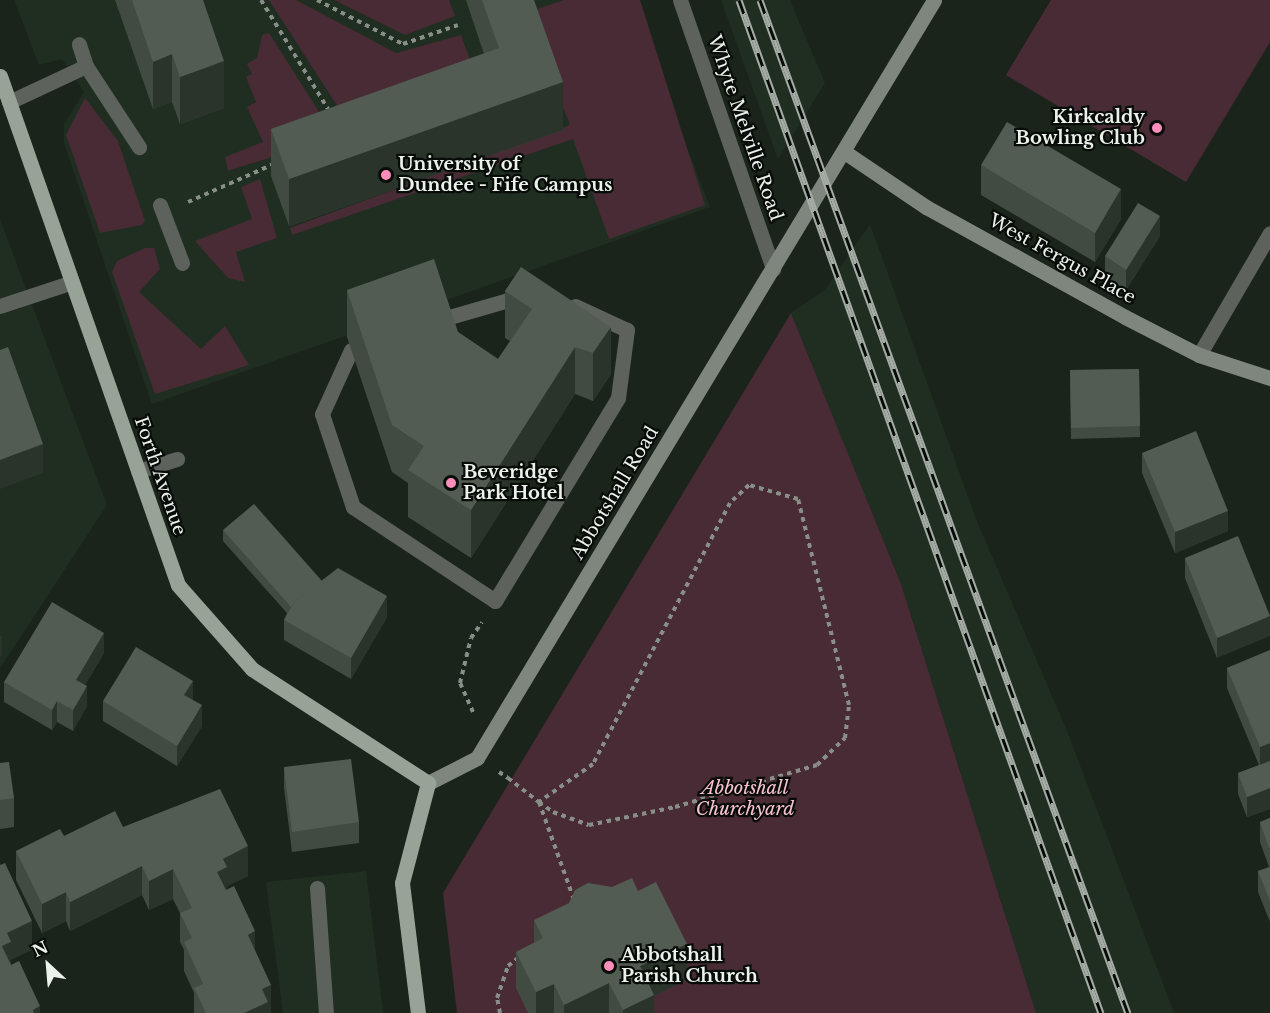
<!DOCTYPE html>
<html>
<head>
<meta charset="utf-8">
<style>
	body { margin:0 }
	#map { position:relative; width:1270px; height:1013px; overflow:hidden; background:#1b241b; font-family:"Libre Baskerville",serif }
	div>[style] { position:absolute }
	.built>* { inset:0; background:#1f2e20 }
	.green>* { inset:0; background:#482b35 }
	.path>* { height:4px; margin-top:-2px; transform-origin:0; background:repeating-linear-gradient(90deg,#888f88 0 4.5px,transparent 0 9px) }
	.lane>* { height:15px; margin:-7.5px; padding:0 7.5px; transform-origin:7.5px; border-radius:7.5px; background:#5d625d }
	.street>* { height:15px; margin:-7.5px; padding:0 7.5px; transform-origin:7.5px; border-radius:7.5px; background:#5d625d }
	.secondary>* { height:15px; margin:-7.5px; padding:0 7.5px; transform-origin:7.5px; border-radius:7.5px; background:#7e867e }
	.primary>* { height:15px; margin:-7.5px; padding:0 7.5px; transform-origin:7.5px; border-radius:7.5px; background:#98a398 }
	.rail>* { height:7px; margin-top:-3.5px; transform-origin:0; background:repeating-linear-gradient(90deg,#080c08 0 14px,#a5aca5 0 28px); box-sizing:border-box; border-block:2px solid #a5aca5 }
	.wall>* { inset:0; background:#414b41 }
	.shaded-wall>* { inset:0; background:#2a342a }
	.building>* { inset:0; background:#535c53 }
	.dots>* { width:16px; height:16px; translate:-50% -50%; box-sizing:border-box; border:3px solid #080c08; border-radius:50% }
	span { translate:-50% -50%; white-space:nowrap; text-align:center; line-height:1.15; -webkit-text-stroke:4.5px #080c08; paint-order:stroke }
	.poi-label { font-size:18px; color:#ebf1eb; font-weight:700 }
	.right { translate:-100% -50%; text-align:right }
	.left { translate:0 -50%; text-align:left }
	.street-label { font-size:18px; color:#ebf1eb }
	.park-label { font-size:18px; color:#fac1d5; font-style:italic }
	.north { position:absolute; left:18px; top:935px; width:60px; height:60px; -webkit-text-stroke:4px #080c08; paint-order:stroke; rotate:334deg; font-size:16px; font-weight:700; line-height:24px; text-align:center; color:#ebf1eb }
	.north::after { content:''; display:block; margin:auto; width:21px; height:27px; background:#ebf1eb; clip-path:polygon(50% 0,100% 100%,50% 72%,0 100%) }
</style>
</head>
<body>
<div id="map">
	<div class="built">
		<i style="clip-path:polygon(14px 0,630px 0,710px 207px,152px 404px,64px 143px,64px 124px,84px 92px,62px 59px,39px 65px)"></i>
		<i style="clip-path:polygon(721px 0,790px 0,825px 83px,778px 159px)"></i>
		<i style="clip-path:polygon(0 219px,107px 505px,0 668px)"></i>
		<i style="clip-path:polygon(870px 224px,976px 519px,1067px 731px,1174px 1013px,1036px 1013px,901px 584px,791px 313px,825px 290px)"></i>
		<i style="clip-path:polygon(366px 871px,383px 1013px,283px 1013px,266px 882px)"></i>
	</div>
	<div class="green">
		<i style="clip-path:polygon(269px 0,296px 0,396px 53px,461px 35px,477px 79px,347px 121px)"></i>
		<i style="clip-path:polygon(334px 0,449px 0,455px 16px,405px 35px)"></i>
		<i style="clip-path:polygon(564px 0,640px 0,705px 205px,609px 239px,573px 139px,292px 235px,290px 228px,570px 125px,551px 77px,537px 9px)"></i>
		<i style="clip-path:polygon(1051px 0,1270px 0,1270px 42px,1186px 182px,1006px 75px)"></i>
		<i style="clip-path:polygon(269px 33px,335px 137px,228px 171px,225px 157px,263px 142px,247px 107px,256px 102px,246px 77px,252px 74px,247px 64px,257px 58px,262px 35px)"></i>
		<i style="clip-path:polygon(85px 98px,118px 141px,145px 221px,142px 225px,100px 233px,66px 135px)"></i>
		<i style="clip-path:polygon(260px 179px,277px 238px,236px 252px,245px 282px,228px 278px,195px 241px,252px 219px,241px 187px)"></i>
		<i style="clip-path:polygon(145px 248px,154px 248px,160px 269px,139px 292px,201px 349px,225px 326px,249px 365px,155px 394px,112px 272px,117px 261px)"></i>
		<i style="clip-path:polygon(791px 313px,901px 584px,1036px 1013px,457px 1013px,443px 893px)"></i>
	</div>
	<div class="path">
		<i style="left:261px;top:0;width:132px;rotate:58.4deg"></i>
		<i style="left:317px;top:0;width:97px;rotate:27.1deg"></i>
		<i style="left:403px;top:44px;width:58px;rotate:-19.1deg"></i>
		<i style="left:188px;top:202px;width:96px;rotate:-23.9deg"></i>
		<i style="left:473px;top:712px;width:32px;rotate:-114deg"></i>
		<i style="left:460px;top:683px;width:46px;rotate:-76.3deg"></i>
		<i style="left:471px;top:638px;width:19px;rotate:-55deg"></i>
		<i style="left:499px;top:772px;width:11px;rotate:34deg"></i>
		<i style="left:508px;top:778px;width:39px;rotate:38deg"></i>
		<i style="left:539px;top:802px;width:17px;rotate:36deg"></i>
		<i style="left:553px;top:812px;width:38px;rotate:20deg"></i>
		<i style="left:589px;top:825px;width:88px;rotate:-11.8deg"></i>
		<i style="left:675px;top:807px;width:148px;rotate:-16.5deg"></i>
		<i style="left:817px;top:765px;width:39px;rotate:-44deg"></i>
		<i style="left:845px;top:738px;width:33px;rotate:-83deg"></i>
		<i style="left:849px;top:705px;width:212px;rotate:-103.9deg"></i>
		<i style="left:798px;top:499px;width:51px;rotate:-164.1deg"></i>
		<i style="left:749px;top:485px;width:26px;rotate:137deg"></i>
		<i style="left:730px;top:503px;width:295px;rotate:117.7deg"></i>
		<i style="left:593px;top:764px;width:66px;rotate:144.9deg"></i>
		<i style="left:539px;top:802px;width:104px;rotate:70.3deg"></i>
		<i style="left:500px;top:1013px;width:15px;rotate:-101deg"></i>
		<i style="left:497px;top:998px;width:34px;rotate:-71deg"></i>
		<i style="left:508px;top:966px;width:13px;rotate:-39deg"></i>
	</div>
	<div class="lane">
		<i style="left:86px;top:66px;width:97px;rotate:56.8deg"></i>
		<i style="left:9px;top:102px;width:85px;rotate:-25.1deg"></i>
		<i style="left:86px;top:66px;width:23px;rotate:-108deg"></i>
		<i style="left:160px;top:205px;width:62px;rotate:69.2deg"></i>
		<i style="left:439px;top:320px;width:86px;rotate:-16.1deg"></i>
		<i style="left:351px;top:350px;width:70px;rotate:114.4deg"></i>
		<i style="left:322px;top:414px;width:98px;rotate:71.6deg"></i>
		<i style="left:353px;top:507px;width:170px;rotate:33.5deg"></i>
		<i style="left:495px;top:601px;width:237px;rotate:-58.8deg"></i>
		<i style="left:618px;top:398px;width:69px;rotate:-82.5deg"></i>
		<i style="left:627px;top:330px;width:57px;rotate:-155.2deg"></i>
		<i style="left:1199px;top:355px;width:141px;rotate:-59.8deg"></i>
		<i style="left:138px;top:471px;width:41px;rotate:-17.1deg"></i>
		<i style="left:317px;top:888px;width:125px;rotate:85.9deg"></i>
	</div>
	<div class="street">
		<i style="left:680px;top:0;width:285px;rotate:70.9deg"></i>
		<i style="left:0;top:306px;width:76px;rotate:-18.4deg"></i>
	</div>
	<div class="secondary">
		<i style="left:846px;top:153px;width:97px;rotate:34deg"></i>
		<i style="left:926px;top:207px;width:227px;rotate:28.9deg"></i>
		<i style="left:1125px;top:317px;width:83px;rotate:27.2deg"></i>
		<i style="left:1199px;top:355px;width:75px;rotate:17.9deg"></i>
		<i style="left:428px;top:783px;width:55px;rotate:-27deg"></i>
		<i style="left:477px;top:758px;width:885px;rotate:-58.91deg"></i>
	</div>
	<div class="primary">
		<i style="left:0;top:76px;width:539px;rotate:70.72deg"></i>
		<i style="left:178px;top:585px;width:112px;rotate:48.6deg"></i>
		<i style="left:252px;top:669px;width:210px;rotate:32.9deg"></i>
		<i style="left:428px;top:783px;width:103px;rotate:104.6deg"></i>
		<i style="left:402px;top:883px;width:131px;rotate:83deg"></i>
	</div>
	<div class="rail">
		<i style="left:739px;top:0;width:1076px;rotate:70.34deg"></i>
		<i style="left:760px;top:0;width:1078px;rotate:70.04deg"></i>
	</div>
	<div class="wall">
		<i style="clip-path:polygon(115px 0,203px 0,224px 108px,180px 124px,172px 102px,153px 109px)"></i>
		<i style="clip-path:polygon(466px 0,534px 0,563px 130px,289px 226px,271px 176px,271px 129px,484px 54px)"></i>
		<i style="clip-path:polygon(981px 165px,1121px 219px,1095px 262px,981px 195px)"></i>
		<i style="clip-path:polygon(1160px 236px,1126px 290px,1105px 276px,1105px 256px)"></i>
		<i style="clip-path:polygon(521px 267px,611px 374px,593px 401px,575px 394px,471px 558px,408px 517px,408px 483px,392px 472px,347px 337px,347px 290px,458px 332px,498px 359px,510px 341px,505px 338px,505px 291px)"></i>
		<i style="clip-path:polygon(1139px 369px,1140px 437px,1071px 439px,1070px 370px)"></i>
		<i style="clip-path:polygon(1142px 453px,1228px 531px,1175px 553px,1142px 473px)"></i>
		<i style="clip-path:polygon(223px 530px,322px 581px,387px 617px,351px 679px,284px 640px,284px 620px,287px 613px,223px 541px)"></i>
		<i style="clip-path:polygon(1185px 558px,1270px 615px,1217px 658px,1185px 578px)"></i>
		<i style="clip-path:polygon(1270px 650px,1270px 809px,1247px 817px,1238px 794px,1238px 773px,1259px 765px,1227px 688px,1227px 668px)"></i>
		<i style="clip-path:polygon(104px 653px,85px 685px,87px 706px,73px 731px,57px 722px,52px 730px,4px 702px,4px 682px)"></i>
		<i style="clip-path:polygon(193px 700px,202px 726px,177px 766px,103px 721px,103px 701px)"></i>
		<i style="clip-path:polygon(0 763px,14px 798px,14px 827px,0 829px)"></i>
		<i style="clip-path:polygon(284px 767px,359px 822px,359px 843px,292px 852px,284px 788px)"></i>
		<i style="clip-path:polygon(1270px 818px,1270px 922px,1258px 892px,1258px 871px,1269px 867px,1260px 842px,1260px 822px)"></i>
		<i style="clip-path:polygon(123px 827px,248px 876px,227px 886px,227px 890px,255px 951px,271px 1013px,194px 1013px,194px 993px,184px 971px,184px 950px,180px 942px,180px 913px,173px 899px,149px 910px,142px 895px,70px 931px,66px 921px,42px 933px,16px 880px,16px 851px,64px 836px)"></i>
		<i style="clip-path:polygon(638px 891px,687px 980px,654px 996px,654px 1013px,528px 1013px,516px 988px,516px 952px,534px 943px,534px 920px)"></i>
	</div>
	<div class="shaded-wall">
		<i style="clip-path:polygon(172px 54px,172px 102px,153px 109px,153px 62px)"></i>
		<i style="clip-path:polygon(224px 61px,224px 108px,180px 124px,180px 77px)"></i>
		<i style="clip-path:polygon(563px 82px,563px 130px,289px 226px,289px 179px)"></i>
		<i style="clip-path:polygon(1121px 189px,1121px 219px,1095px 262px,1095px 233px)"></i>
		<i style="clip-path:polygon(1160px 216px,1160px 236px,1126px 290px,1126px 270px)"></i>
		<i style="clip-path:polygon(611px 327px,611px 374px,593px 401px,593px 353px)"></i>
		<i style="clip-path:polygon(575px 347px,575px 394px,471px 558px,471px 510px)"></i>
		<i style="clip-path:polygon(43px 444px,43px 473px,0 489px,0 460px)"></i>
		<i style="clip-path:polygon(1228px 511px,1228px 531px,1175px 553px,1175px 532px)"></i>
		<i style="clip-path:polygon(387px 596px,387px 617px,351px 679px,351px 658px)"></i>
		<i style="clip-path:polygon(1270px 616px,1270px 636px,1217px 658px,1217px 638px)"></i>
		<i style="clip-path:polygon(104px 633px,104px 653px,76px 700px,76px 680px)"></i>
		<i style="clip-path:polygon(2px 635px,2px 656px,0 657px,0 636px)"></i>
		<i style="clip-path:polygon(193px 681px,193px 701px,184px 695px)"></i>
		<i style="clip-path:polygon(87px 686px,87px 706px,73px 731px,73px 710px)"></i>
		<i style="clip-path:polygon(57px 701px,57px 722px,52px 730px,52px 710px)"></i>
		<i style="clip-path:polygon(202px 705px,202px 726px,177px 766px,177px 746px)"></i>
		<i style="clip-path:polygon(1270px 743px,1270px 764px,1260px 768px,1260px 747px)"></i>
		<i style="clip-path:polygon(1270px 788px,1270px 809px,1247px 817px,1247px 797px)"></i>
		<i style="clip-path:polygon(248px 846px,248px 876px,227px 886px,227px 896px,217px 872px,223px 859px)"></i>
		<i style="clip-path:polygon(142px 866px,142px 895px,70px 931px,70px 902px)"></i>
		<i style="clip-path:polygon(173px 869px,173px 899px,149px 910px,149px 881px)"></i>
		<i style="clip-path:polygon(66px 892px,66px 921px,42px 933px,42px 904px)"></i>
		<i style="clip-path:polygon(32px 921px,32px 950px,11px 960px,11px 971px,2px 946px,7px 933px)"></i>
		<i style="clip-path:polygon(255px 931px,255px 960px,248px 935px)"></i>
		<i style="clip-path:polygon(687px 944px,687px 980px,654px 996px,654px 1013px,623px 1013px,623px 1010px,640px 966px)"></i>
		<i style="clip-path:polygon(609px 983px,609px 1013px,564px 1013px,564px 1005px)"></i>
		<i style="clip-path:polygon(554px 984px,554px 1013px,536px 1013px,536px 992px)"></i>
		<i style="clip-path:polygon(271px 985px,271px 1013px,244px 1013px,262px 989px)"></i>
		<i style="clip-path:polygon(40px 1006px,40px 1013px,33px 1013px,33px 1010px)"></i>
	</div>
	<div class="building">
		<i style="clip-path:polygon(132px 0,203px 0,224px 61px,180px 77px,172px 54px,153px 62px)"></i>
		<i style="clip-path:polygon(482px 0,534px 0,563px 82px,289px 179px,271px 129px,499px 48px)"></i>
		<i style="clip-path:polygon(1007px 122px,1121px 189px,1095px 233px,981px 165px)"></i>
		<i style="clip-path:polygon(1138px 203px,1160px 216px,1126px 270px,1105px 256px)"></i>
		<i style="clip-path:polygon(434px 259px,458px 332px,498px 359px,532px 309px,505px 291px,521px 267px,611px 327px,593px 353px,575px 347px,471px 510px,408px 470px,424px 446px,392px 425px,347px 290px)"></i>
		<i style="clip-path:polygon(8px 347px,43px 444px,0 460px,0 350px)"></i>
		<i style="clip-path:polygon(1139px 369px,1140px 426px,1071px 428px,1070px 370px)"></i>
		<i style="clip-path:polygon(1196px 431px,1228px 511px,1175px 532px,1142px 453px)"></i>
		<i style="clip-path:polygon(254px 504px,322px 581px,295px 601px,291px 607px,223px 530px)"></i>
		<i style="clip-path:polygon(1238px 536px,1270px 616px,1217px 638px,1185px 558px)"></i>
		<i style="clip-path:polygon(338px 568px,387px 596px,351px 658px,284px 620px,295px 601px)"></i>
		<i style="clip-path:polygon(52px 602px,104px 633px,76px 680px,87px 686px,73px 710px,57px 701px,52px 710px,4px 682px)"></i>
		<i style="clip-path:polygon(136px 647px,193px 681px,184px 695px,202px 705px,177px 746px,103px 701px)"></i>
		<i style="clip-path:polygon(1270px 650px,1270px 743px,1260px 747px,1227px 668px)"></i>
		<i style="clip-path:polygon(351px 759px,359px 822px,292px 832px,284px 767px)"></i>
		<i style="clip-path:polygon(1270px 761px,1270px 788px,1247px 797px,1238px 773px)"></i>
		<i style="clip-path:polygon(9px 762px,14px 798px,0 800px,0 763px)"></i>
		<i style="clip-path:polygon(220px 789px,248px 846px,223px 859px,227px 867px,217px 872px,226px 890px,234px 886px,255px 931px,248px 935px,271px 985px,262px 989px,268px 1002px,244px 1013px,206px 1013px,194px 988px,203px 984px,184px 942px,192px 938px,180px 913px,192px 908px,173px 869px,149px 881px,142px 866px,70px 902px,66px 892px,42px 904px,16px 851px,60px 829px,64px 836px,115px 811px,123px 827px)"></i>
		<i style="clip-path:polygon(1270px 818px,1270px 848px,1269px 848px,1260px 822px)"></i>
		<i style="clip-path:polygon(5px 863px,32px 921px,7px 933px,11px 942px,2px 946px,11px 965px,19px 961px,40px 1006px,33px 1010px,34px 1013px,0 1013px,0 865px)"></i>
		<i style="clip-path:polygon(1270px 867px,1270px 901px,1258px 871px)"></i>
		<i style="clip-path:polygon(632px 878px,638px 891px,656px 882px,687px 944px,640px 966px,654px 995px,623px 1010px,609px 983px,564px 1005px,554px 984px,536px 992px,516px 952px,543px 938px,534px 920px,569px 903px,575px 890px,588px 883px,612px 887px)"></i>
	</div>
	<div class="dots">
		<i style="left:1157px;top:128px;background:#ff8eba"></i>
		<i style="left:386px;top:175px;background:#ff8eba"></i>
		<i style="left:451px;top:483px;background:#ff8eba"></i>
		<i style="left:609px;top:966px;background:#ff8eba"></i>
	</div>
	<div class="poi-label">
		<span class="right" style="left:1145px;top:128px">Kirkcaldy<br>Bowling Club</span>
		<span class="left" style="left:398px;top:175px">University of<br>Dundee - Fife Campus</span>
		<span class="left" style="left:463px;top:483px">Beveridge<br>Park Hotel</span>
		<span class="left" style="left:621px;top:966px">Abbotshall<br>Parish Church</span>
	</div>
	<div class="street-label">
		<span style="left:745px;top:128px;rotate:71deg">Whyte Melville Road</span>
		<span style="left:1062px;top:259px;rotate:29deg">West Fergus Place</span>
		<span style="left:160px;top:476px;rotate:71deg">Forth Avenue</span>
		<span style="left:615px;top:493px;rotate:-59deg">Abbotshall Road</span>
	</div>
	<div class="park-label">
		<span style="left:745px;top:799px">Abbotshall<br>Churchyard</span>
	</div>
	<div class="north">N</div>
</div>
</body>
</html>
